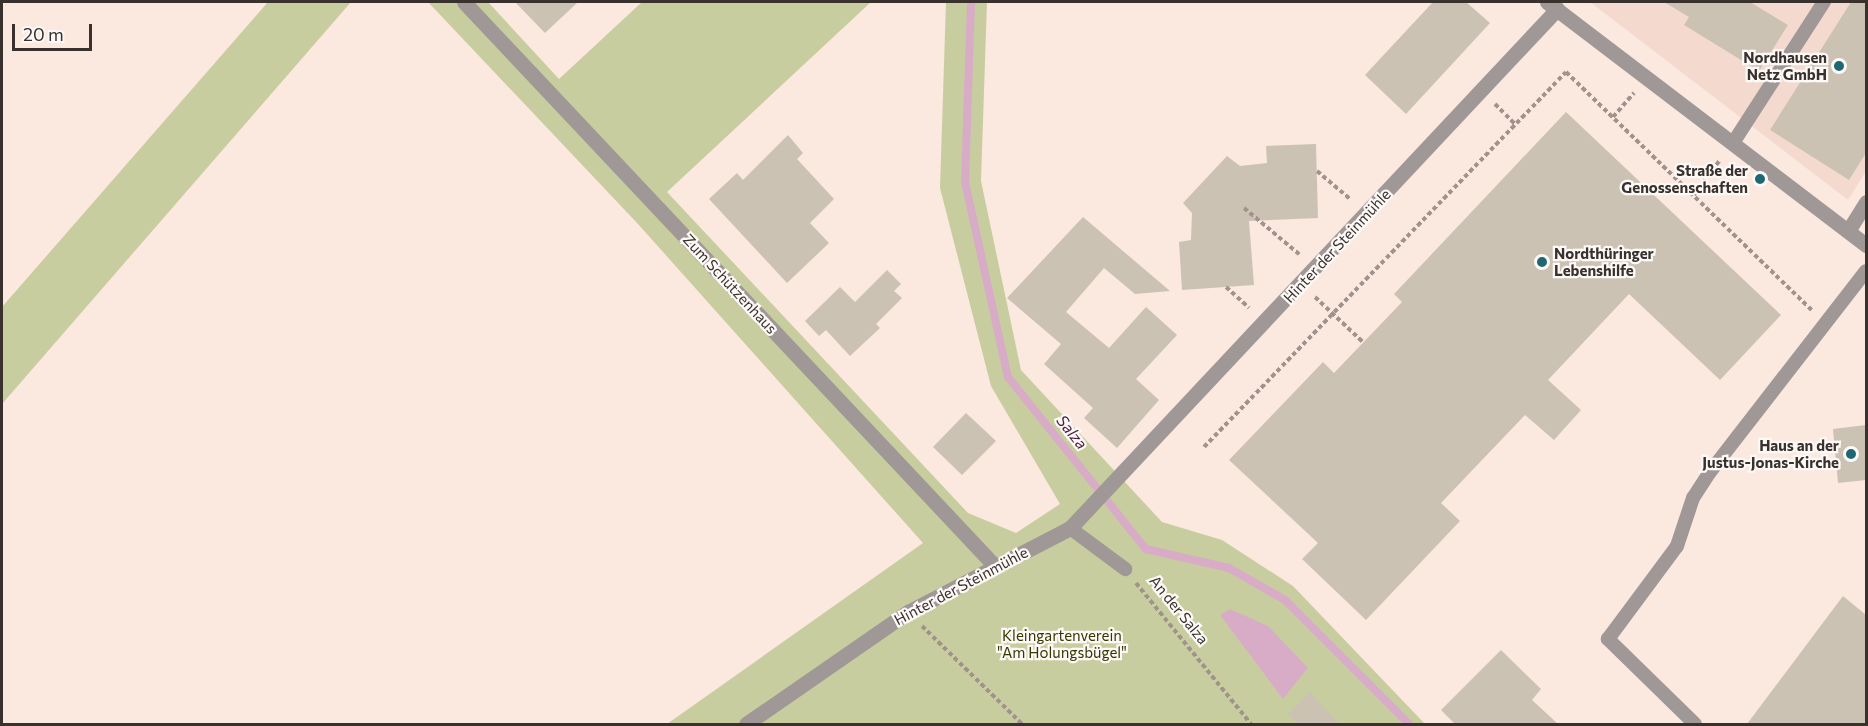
<!DOCTYPE html>
<html>
<head>
<meta charset="utf-8">
<style>
	body { margin:0 }
	#map { position:relative; width:1868px; height:726px; overflow:hidden; background:#fbe8df; font-family:Commissioner,sans-serif }
	div>[style] { position:absolute }
	.built>* { inset:0; background:#f4dace }
	.green>* { inset:0; background:#c8cd9f }
	.water>* { inset:0; background:#d8acc7 }
	.stream>* { height:8px; margin:-4px; padding:0 4px; transform-origin:4px; border-radius:4px; background:#d8acc7 }
	.building>* { inset:0; background:#ccc2b3 }
	.path>* { height:4px; margin-top:-2px; transform-origin:0; background:repeating-linear-gradient(90deg,#a0928c 0 4.5px,transparent 0 7.5px) }
	.lane>* { height:14px; margin:-7px; padding:0 7px; transform-origin:7px; border-radius:7px; background:#a09797 }
	.street>* { height:15px; margin:-7.5px; padding:0 7.5px; transform-origin:7.5px; border-radius:7.5px; background:#a09797 }
	.dots>* { width:16px; height:16px; translate:-50% -50%; box-sizing:border-box; border:3px solid #fcf9f7; border-radius:50% }
	span { translate:-50% -50%; white-space:nowrap; text-align:center; line-height:1.15; -webkit-text-stroke:4.5px #fcf9f7; paint-order:stroke }
	.poi-label { font-size:15px; color:#38312d; font-weight:700 }
	.right { translate:-100% -50%; text-align:right }
	.left { translate:0 -50%; text-align:left }
	.street-label { font-size:15px; color:#38312d }
	.park-label { font-size:15px; color:#363800 }
	.water-label { font-size:16px; color:#4e193e; font-style:italic }
	.frame { position:absolute; inset:0; border:3px solid #38312d; pointer-events:none }
	.scale { position:absolute; left:12px; top:24px; width:80px; height:27px; box-sizing:border-box; border:3px solid #38312d; border-top:0; padding-left:8px; font-size:18px; line-height:21px; white-space:nowrap; color:#38312d; -webkit-text-stroke:4px #fcf9f7; paint-order:stroke }
</style>
</head>
<body>
<div id="map">
	<div class="built">
		<i style="clip-path:polygon(1590px 2px,1866px 2px,1866px 171px,1848px 200px)"></i>
	</div>
	<div class="green">
		<i style="clip-path:polygon(268px 2px,351px 2px,2px 404px,2px 307px)"></i>
		<i style="clip-path:polygon(428px 2px,488px 2px,559px 79px,642px 2px,871px 2px,667px 192px,968px 513px,1016px 533px,1060px 504px,991px 386px,940px 188px,946px 2px,987px 2px,981px 181px,1021px 370px,1162px 522px,1222px 540px,1293px 586px,1425px 724px,667px 724px,923px 543px,638px 224px)"></i>
	</div>
	<div class="water">
		<i style="clip-path:polygon(1230px 609px,1268px 626px,1308px 668px,1283px 699px,1220px 615px)"></i>
	</div>
	<div class="stream">
		<i style="left:971px;top:2px;width:180px;rotate:91.9deg"></i>
		<i style="left:965px;top:182px;width:200px;rotate:77.6deg"></i>
		<i style="left:1008px;top:377px;width:221px;rotate:51.3deg"></i>
		<i style="left:1146px;top:549px;width:85px;rotate:12.9deg"></i>
		<i style="left:1229px;top:568px;width:64px;rotate:29.7deg"></i>
		<i style="left:1285px;top:600px;width:175px;rotate:45deg"></i>
	</div>
	<div class="building">
		<i style="clip-path:polygon(515px 2px,578px 2px,545px 33px)"></i>
		<i style="clip-path:polygon(1433px 2px,1466px 2px,1490px 23px,1406px 114px,1365px 75px)"></i>
		<i style="clip-path:polygon(1664px 2px,1750px 2px,1788px 25px,1759px 71px,1684px 25px,1689px 17px)"></i>
		<i style="clip-path:polygon(1851px 2px,1866px 2px,1866px 153px,1849px 180px,1770px 130px)"></i>
		<i style="clip-path:polygon(1566px 112px,1781px 315px,1720px 380px,1629px 294px,1548px 380px,1581px 410px,1554px 440px,1525px 415px,1441px 503px,1460px 521px,1366px 620px,1302px 559px,1318px 543px,1229px 460px,1323px 362px,1334px 373px,1402px 302px,1394px 294px)"></i>
		<i style="clip-path:polygon(788px 135px,803px 153px,797px 159px,834px 199px,810px 223px,829px 243px,787px 283px,709px 199px,737px 173px,743px 180px)"></i>
		<i style="clip-path:polygon(1316px 144px,1318px 218px,1249px 221px,1254px 285px,1182px 290px,1179px 242px,1191px 240px,1192px 213px,1183px 203px,1227px 156px,1240px 166px,1267px 163px,1266px 146px)"></i>
		<i style="clip-path:polygon(1083px 217px,1170px 291px,1135px 294px,1104px 268px,1066px 312px,1109px 348px,1146px 307px,1177px 335px,1136px 379px,1159px 400px,1117px 448px,1084px 418px,1093px 408px,1044px 364px,1061px 344px,1007px 298px)"></i>
		<i style="clip-path:polygon(887px 270px,901px 284px,894px 291px,902px 298px,876px 324px,880px 328px,850px 356px,826px 330px,819px 336px,805px 321px,840px 287px,855px 302px)"></i>
		<i style="clip-path:polygon(966px 413px,996px 441px,962px 475px,933px 447px)"></i>
		<i style="clip-path:polygon(1866px 425px,1866px 480px,1838px 483px,1833px 429px)"></i>
		<i style="clip-path:polygon(1843px 596px,1866px 615px,1866px 724px,1747px 724px)"></i>
		<i style="clip-path:polygon(1501px 650px,1541px 689px,1532px 700px,1558px 724px,1455px 724px,1441px 710px)"></i>
		<i style="clip-path:polygon(1310px 692px,1340px 724px,1297px 724px,1288px 714px)"></i>
	</div>
	<div class="path">
		<i style="left:1495px;top:104px;width:28px;rotate:45deg"></i>
		<i style="left:1613px;top:117px;width:32px;rotate:-49deg"></i>
		<i style="left:1317px;top:171px;width:43px;rotate:40.3deg"></i>
		<i style="left:1694px;top:195px;width:44px;rotate:-53.4deg"></i>
		<i style="left:1244px;top:208px;width:72px;rotate:39.9deg"></i>
		<i style="left:1226px;top:287px;width:31px;rotate:42deg"></i>
		<i style="left:1315px;top:297px;width:66px;rotate:43.2deg"></i>
		<i style="left:1204px;top:447px;width:521px;rotate:-46.01deg"></i>
		<i style="left:1566px;top:72px;width:342px;rotate:44.1deg"></i>
		<i style="left:1136px;top:583px;width:182px;rotate:50.8deg"></i>
		<i style="left:922px;top:626px;width:140px;rotate:44.4deg"></i>
	</div>
	<div class="lane">
		<i style="left:1733px;top:143px;width:168px;rotate:-57.2deg"></i>
		<i style="left:1070px;top:528px;width:69px;rotate:36.7deg"></i>
		<i style="left:1695px;top:724px;width:122px;rotate:-135.7deg"></i>
		<i style="left:1608px;top:639px;width:116px;rotate:-53.4deg"></i>
		<i style="left:1677px;top:546px;width:51px;rotate:-71.6deg"></i>
		<i style="left:1693px;top:498px;width:31px;rotate:-57deg"></i>
		<i style="left:1710px;top:472px;width:254px;rotate:-52.2deg"></i>
	</div>
	<div class="street">
		<i style="left:464px;top:2px;width:775px;rotate:46.73deg"></i>
		<i style="left:1547px;top:2px;width:401px;rotate:37.3deg"></i>
		<i style="left:1848px;top:231px;width:34px;rotate:-58deg"></i>
		<i style="left:746px;top:724px;width:197px;rotate:-34.7deg"></i>
		<i style="left:908px;top:612px;width:182px;rotate:-27.4deg"></i>
		<i style="left:1070px;top:528px;width:712px;rotate:-46.82deg"></i>
	</div>
	<div class="dots">
		<i style="left:1839px;top:66px;background:#1e6874"></i>
		<i style="left:1760px;top:179px;background:#1e6874"></i>
		<i style="left:1542px;top:262px;background:#1e6874"></i>
		<i style="left:1851px;top:454px;background:#1e6874"></i>
	</div>
	<div class="poi-label">
		<span class="right" style="left:1827px;top:66px">Nordhausen<br>Netz GmbH</span>
		<span class="right" style="left:1748px;top:179px">Straße der<br>Genossenschaften</span>
		<span class="left" style="left:1554px;top:262px">Nordthüringer<br>Lebenshilfe</span>
		<span class="right" style="left:1839px;top:454px">Haus an der<br>Justus-Jonas-Kirche</span>
	</div>
	<div class="street-label">
		<span style="left:1337px;top:246px;rotate:-47deg">Hinter der Steinmühle</span>
		<span style="left:730px;top:284px;rotate:47deg">Zum Schützenhaus</span>
		<span style="left:961px;top:586px;rotate:-28deg">Hinter der Steinmühle</span>
		<span style="left:1179px;top:610px;rotate:51deg">An der Salza</span>
	</div>
	<div class="park-label">
		<span style="left:1062px;top:644px">Kleingartenverein<br>"Am Holungsbügel"</span>
	</div>
	<div class="water-label">
		<span style="left:1072px;top:432px;rotate:51deg">Salza</span>
	</div>
	<div class="frame"></div>
	<div class="scale">20 m</div>
</div>
</body>
</html>
